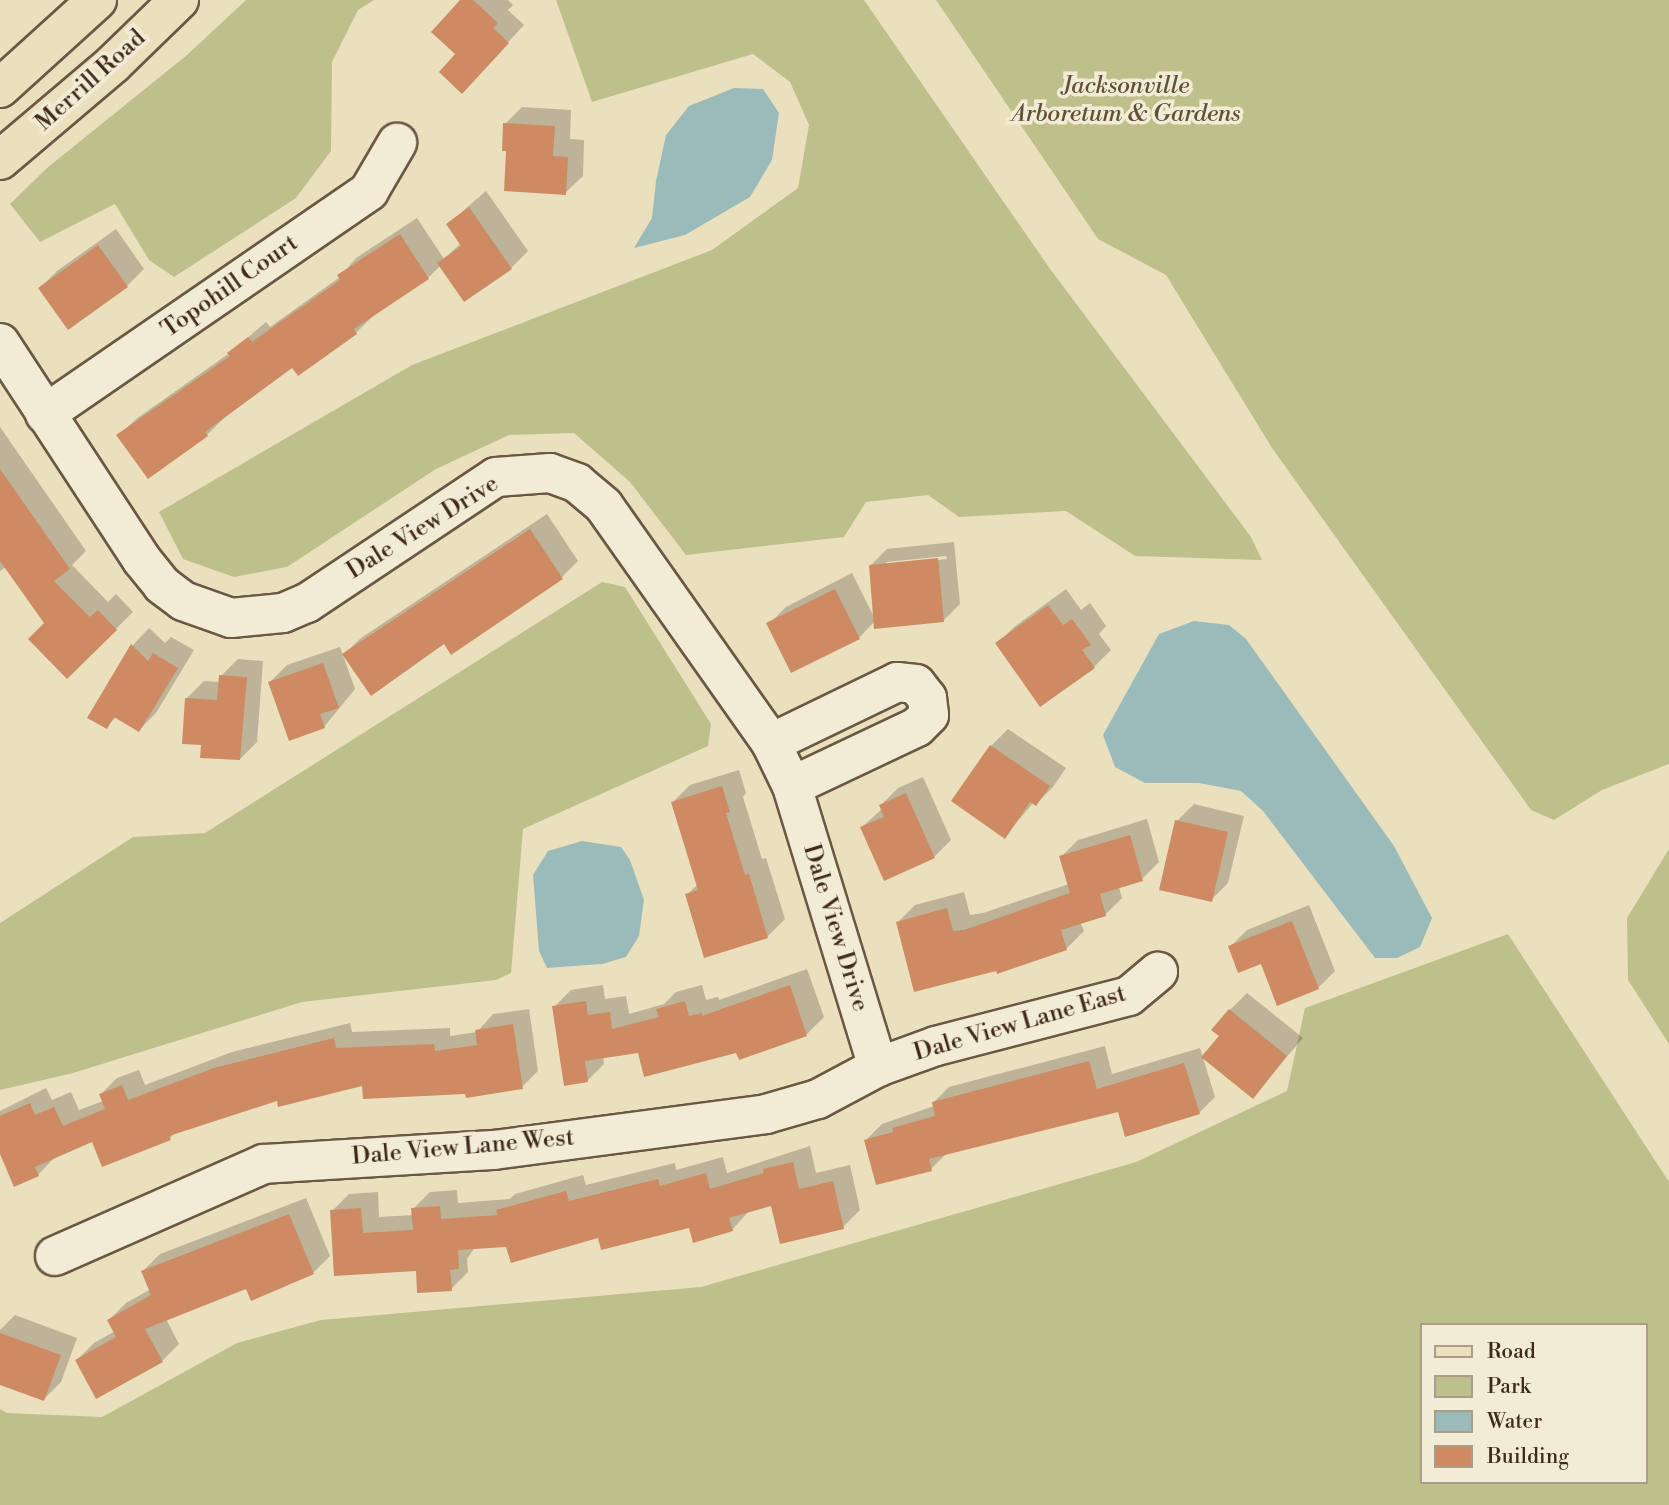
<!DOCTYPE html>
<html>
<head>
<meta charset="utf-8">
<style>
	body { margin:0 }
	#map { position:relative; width:1669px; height:1505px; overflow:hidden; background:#ebe0be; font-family:"Libre Bodoni",serif }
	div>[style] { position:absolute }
	.green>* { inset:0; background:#bec08c }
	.water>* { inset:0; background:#9bbbba }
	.shadow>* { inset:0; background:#0003 }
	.building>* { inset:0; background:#ce8a63 }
	.roads { filter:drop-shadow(2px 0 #6a5843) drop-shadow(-2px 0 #6a5843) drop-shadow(0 2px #6a5843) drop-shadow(0 -2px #6a5843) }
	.minor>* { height:38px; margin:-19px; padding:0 19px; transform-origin:19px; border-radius:19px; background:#f2ebd5 }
	.major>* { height:38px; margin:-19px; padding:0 19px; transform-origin:19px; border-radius:19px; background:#ebe0be }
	span { translate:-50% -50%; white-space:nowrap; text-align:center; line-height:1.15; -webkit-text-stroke:7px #f2ebd5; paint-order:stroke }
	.street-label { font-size:24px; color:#3f2a1a }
	.park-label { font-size:24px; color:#5f5036; font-style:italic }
	.legend { position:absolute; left:1420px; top:1323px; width:228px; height:161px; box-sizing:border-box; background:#f2ebd5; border:2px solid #aa9e8a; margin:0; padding:9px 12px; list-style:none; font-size:21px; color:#3f2a1a }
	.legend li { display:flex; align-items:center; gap:14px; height:35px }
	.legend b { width:35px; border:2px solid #aa9e8a }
</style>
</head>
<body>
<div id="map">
	<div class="green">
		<i style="clip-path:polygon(246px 0,374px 0,358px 10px,332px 62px,331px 151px,296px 198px,174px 277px,149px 260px,115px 204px,40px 242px,10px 204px,47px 168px,187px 55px)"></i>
		<i style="clip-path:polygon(556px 0,864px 0,1048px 266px,1251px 537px,1262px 560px,1135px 556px,1066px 511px,959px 517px,928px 495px,866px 502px,844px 537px,686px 555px,630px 482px,574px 433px,509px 435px,436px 469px,287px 567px,234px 577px,183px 559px,159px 512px,412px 365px,712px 250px,798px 188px,809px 125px,790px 82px,753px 54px,592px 102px)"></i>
		<i style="clip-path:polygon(936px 0,1669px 0,1669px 764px,1602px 790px,1554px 820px,1531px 810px,1272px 448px,1166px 275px,1098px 239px)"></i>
		<i style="clip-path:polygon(602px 582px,625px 587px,711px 724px,708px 746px,523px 829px,511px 973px,496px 980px,302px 1002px,73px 1073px,0 1090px,0 923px,133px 837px,205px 833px)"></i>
		<i style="clip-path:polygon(1669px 849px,1669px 1044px,1628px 980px,1627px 918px)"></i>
		<i style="clip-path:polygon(evenodd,1508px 934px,1669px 1182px,1669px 1505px,0 1505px,0 1409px,7px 1413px,102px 1417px,237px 1343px,321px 1320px,701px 1287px,1136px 1162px,1287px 1091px,1305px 1008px,1508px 934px,1422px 1325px,1646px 1325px,1646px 1482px,1422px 1482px,1422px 1325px)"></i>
	</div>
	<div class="water">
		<i style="clip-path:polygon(734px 88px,763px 89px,779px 113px,772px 160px,750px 197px,685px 235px,634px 248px,652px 218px,656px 181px,666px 135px,689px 106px)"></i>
		<i style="clip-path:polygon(1194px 621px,1229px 625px,1246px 639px,1394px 846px,1432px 918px,1420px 947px,1397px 958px,1375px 958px,1263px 811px,1241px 791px,1199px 783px,1145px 783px,1115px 767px,1103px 735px,1159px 634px)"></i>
		<i style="clip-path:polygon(582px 841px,621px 847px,630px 860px,644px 900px,639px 936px,626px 957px,602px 964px,547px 968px,539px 951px,533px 875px,548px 851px)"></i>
	</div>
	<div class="shadow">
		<i style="clip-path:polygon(463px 0,508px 0,513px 5px,508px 10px,524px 25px,479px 74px,458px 54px)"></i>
		<i style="clip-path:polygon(522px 107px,571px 110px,570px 139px,584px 140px,583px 176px,565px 193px,508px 150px,505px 124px)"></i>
		<i style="clip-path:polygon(486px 191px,528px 251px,511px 268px,441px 265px,428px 278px,373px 316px,356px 333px,293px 365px,224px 418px,207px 435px,119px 436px,136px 419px,231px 352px,266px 322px,270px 327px,340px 277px,356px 258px,417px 218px,444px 259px,461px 243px,448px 224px)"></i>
		<i style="clip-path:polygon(116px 229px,144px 269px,127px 286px,40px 288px,57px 271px)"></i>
		<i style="clip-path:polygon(0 427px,86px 551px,72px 565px,108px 602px,116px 594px,133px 612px,67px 677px,46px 623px,6px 567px,0 571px)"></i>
		<i style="clip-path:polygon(547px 514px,578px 561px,561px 578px,344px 654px,361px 638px)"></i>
		<i style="clip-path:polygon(evenodd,954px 542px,960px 604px,943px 621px,875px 621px,859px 638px,769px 624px,786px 607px,852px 573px,875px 619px,870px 566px,887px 549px,954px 542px,946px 556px,947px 559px,886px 565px,886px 562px,946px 556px)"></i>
		<i style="clip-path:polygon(1066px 589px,1081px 610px,1090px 603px,1106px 626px,1099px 634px,1111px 650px,1094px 667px,997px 644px,1014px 627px)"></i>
		<i style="clip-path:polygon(149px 628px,165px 643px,171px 637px,194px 650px,156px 713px,139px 730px,117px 716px,106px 727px,89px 717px,133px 645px)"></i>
		<i style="clip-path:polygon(340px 647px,355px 689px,324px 727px,270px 682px,287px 665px)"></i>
		<i style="clip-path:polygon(238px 659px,263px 661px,257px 742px,240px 759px,203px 744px,187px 698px,204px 681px,220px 682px,221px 676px)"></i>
		<i style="clip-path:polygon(1008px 729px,1066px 768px,1053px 787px,1036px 804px,1034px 802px,1005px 836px,991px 746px)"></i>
		<i style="clip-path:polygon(739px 770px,746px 793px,743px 797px,762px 859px,766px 858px,785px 919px,768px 936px,706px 955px,687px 895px,698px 884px,673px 802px,690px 785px)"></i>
		<i style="clip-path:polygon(923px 777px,951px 840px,934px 857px,862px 827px,882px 809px,881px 805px,898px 788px)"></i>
		<i style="clip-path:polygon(1194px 804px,1244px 816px,1228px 883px,1211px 900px,1177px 821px)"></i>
		<i style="clip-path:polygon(1147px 819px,1159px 862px,1142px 879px,1119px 887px,1122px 898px,1105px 915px,1080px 922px,1084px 931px,1067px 948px,998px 972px,898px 922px,915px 905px,964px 892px,970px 915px,983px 913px,1069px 884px,1061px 857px,1078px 840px)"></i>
		<i style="clip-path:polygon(1309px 905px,1335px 971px,1318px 988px,1230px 947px,1247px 930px)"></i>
		<i style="clip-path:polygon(807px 969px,824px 1017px,807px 1034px,740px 1058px,737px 1051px,639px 1051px,603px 1057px,604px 1064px,587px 1081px,554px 1007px,571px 990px,603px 985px,605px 999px,626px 996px,629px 1014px,664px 1004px,676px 992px,702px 985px,706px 1000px,718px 997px,719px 1000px)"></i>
		<i style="clip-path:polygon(1247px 993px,1303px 1038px,1252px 1097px,1221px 1036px,1230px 1010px)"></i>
		<i style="clip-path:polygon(529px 1009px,538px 1071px,522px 1087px,466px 1092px,364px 1083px,278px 1099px,176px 1132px,170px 1138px,93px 1139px,54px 1158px,38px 1175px,0 1150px,0 1111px,46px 1088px,52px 1100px,71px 1092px,79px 1110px,103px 1101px,101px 1094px,117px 1078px,139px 1070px,145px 1085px,232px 1052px,350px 1023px,352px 1032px,450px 1028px,450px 1036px,477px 1032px,493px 1014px)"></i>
		<i style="clip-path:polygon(1105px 1046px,1112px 1074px,1200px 1048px,1215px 1097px,1199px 1113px,1119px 1109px,948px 1152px,931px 1169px,866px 1140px,882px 1124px,934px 1106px,933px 1103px,949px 1087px)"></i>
		<i style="clip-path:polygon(810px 1146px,816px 1173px,850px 1165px,860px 1210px,843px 1227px,773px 1204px,749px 1211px,732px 1230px,690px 1226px,475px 1247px,467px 1259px,468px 1272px,451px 1289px,417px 1269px,336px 1274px,332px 1211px,349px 1194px,378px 1192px,379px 1217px,413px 1215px,413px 1209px,430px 1192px,457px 1190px,458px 1203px,510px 1199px,515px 1194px,583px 1175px,586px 1185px,675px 1163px,676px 1170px,723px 1157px,727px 1173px)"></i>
		<i style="clip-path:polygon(306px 1198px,330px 1256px,313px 1273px,247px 1287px,166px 1319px,179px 1344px,162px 1361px,97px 1397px,77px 1360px,94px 1343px,115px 1331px,109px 1320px,126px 1303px,151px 1289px,143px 1271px,160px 1254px)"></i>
		<i style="clip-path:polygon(15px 1315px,77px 1338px,61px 1382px,44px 1399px,0 1383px,0 1330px)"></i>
	</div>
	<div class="building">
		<i style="clip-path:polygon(460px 0,473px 0,498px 23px,493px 28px,509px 43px,462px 94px,439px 72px,455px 54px,431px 32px)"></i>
		<i style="clip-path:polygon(503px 123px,555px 126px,553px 156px,568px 157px,566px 195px,504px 191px,506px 151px,502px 151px)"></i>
		<i style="clip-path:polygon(469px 207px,512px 269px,464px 302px,437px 263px,461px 246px,446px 224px)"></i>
		<i style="clip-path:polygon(400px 234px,429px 279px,354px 329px,357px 334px,298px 376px,292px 368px,205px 432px,208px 436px,148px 479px,116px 435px,230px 356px,227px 353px,248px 337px,252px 342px,340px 280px,337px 275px)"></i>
		<i style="clip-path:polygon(98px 245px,128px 287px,68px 330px,38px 288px)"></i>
		<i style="clip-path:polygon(0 469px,70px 569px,54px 581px,90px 617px,98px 610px,117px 630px,67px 679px,28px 639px,44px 623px,0 561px)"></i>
		<i style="clip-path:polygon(530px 529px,563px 579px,451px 655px,444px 644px,371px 696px,342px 654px)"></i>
		<i style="clip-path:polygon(938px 558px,944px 622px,874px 629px,869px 565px)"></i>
		<i style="clip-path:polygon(835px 589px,860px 639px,791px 673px,766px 623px)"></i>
		<i style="clip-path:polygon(1048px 605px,1063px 625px,1072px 619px,1091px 645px,1082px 650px,1095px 668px,1040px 707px,995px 643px)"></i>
		<i style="clip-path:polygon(131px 644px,148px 661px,153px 653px,178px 668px,139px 732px,114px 717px,107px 729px,87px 718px)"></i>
		<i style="clip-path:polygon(323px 663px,339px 708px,320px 714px,325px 728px,289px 741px,268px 682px)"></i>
		<i style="clip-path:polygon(219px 675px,247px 677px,240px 760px,200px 758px,201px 745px,182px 744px,185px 698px,217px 700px)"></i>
		<i style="clip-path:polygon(990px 745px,1050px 786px,1036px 806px,1030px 802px,1005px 839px,951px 801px)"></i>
		<i style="clip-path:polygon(722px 786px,730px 812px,726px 813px,745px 875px,749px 874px,768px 938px,704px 958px,685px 894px,698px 890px,671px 802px)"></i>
		<i style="clip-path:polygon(906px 793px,935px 858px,884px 881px,860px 827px,884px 817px,879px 805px)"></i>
		<i style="clip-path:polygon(1175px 820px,1228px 832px,1212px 902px,1159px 890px)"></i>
		<i style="clip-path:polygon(1130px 835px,1143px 881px,1100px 894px,1106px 916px,1061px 930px,1067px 950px,997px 974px,996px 971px,914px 992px,896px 922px,947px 908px,953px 931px,964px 930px,1070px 893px,1059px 856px)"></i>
		<i style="clip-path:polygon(1292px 921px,1319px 989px,1277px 1006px,1261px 964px,1238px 973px,1228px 946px)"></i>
		<i style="clip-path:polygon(790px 985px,807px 1036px,739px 1060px,736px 1053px,644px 1077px,638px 1053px,585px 1061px,588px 1082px,564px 1086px,552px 1006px,586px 1001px,588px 1015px,610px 1012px,612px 1029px,659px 1017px,656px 1009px,685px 1001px,689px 1016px,702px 1013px,702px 1016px)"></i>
		<i style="clip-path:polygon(1229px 1009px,1287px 1056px,1253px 1099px,1201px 1057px,1219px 1036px,1211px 1030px)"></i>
		<i style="clip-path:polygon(513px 1024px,523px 1089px,466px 1098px,465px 1094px,363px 1099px,362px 1086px,278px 1107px,277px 1101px,169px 1136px,171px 1140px,102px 1167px,92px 1142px,35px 1167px,39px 1176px,14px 1187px,0 1154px,0 1116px,30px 1103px,35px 1115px,54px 1107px,63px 1126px,105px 1109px,99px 1094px,122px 1085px,128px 1100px,214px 1068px,334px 1038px,336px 1048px,434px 1044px,435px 1051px,477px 1045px,475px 1030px)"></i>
		<i style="clip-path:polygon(1089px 1061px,1097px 1089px,1184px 1063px,1200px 1114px,1125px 1137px,1118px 1112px,929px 1159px,932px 1171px,876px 1185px,864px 1140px,893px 1132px,892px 1128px,935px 1116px,932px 1102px)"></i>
		<i style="clip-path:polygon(793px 1162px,799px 1189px,833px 1181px,844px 1229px,780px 1244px,771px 1206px,729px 1218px,733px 1231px,693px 1243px,689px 1228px,601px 1250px,598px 1238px,511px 1263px,506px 1247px,458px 1250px,459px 1269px,450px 1270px,452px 1291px,417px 1293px,416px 1271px,334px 1276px,330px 1210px,361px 1208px,363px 1233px,413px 1230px,411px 1208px,440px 1206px,441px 1219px,498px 1215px,496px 1210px,566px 1191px,569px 1201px,658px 1179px,660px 1186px,706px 1173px,710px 1189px,764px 1173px,763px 1169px)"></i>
		<i style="clip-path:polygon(289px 1214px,314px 1274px,251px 1301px,246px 1289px,145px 1329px,163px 1362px,96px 1399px,75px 1360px,116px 1337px,107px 1320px,151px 1295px,141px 1271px)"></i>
		<i style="clip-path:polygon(0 1333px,61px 1355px,44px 1401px,0 1385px)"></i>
	</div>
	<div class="roads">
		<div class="minor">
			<i style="left:0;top:343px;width:259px;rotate:56.8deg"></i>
			<i style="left:142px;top:560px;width:32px;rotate:51deg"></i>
			<i style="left:162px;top:585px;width:26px;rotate:37deg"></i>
			<i style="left:183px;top:601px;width:51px;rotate:19.5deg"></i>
			<i style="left:231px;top:618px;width:52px;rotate:-5.5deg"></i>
			<i style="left:283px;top:613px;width:26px;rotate:-23deg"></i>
			<i style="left:307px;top:603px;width:227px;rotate:-33.7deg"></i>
			<i style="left:496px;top:477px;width:54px;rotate:-4.2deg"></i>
			<i style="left:550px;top:473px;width:29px;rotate:20deg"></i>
			<i style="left:577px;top:483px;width:35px;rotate:40deg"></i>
			<i style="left:604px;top:506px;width:290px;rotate:54.8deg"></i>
			<i style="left:771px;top:743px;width:48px;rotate:64deg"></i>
			<i style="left:792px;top:786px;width:294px;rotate:73deg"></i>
			<i style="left:45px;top:414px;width:393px;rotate:-34.5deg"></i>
			<i style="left:369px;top:191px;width:56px;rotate:-59.7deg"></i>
			<i style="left:771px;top:743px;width:140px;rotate:-25.8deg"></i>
			<i style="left:897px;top:682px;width:19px;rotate:6deg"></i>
			<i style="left:916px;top:684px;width:18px;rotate:52deg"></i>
			<i style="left:927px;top:698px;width:17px;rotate:83deg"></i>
			<i style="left:929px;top:715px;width:17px;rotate:135deg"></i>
			<i style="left:917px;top:727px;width:138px;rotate:154.7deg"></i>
			<i style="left:55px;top:1256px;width:228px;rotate:-23.8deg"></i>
			<i style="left:264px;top:1164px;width:230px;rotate:-3.5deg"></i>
			<i style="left:494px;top:1150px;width:274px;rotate:-7.5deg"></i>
			<i style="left:766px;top:1114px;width:54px;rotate:-16.1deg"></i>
			<i style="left:818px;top:1099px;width:68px;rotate:-28.1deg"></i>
			<i style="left:878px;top:1067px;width:62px;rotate:-19.9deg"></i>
			<i style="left:936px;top:1046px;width:199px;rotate:-14.5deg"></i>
			<i style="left:1129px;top:996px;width:38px;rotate:-40deg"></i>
		</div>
		<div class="major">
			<i style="left:0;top:88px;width:131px;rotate:-42.2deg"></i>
			<i style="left:0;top:160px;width:148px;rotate:-40.3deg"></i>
			<i style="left:113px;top:64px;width:92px;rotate:-44.1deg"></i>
		</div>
	</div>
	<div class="street-label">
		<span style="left:91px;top:81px;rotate:-42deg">Merrill Road</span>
		<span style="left:230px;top:287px;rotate:-35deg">Topohill Court</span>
		<span style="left:423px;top:528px;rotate:-32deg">Dale View Drive</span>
		<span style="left:835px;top:928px;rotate:73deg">Dale View Drive</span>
		<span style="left:1020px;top:1024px;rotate:-16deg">Dale View Lane East</span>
		<span style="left:463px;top:1148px;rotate:-5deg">Dale View Lane West</span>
	</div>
	<div class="park-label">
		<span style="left:1126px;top:101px">Jacksonville<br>Arboretum &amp; Gardens</span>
	</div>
	<ul class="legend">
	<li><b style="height:9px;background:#ebe0be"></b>Road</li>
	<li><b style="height:19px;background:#bec08c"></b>Park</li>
	<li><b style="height:19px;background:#9bbbba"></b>Water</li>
	<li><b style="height:19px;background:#ce8a63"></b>Building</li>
	</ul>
</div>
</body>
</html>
